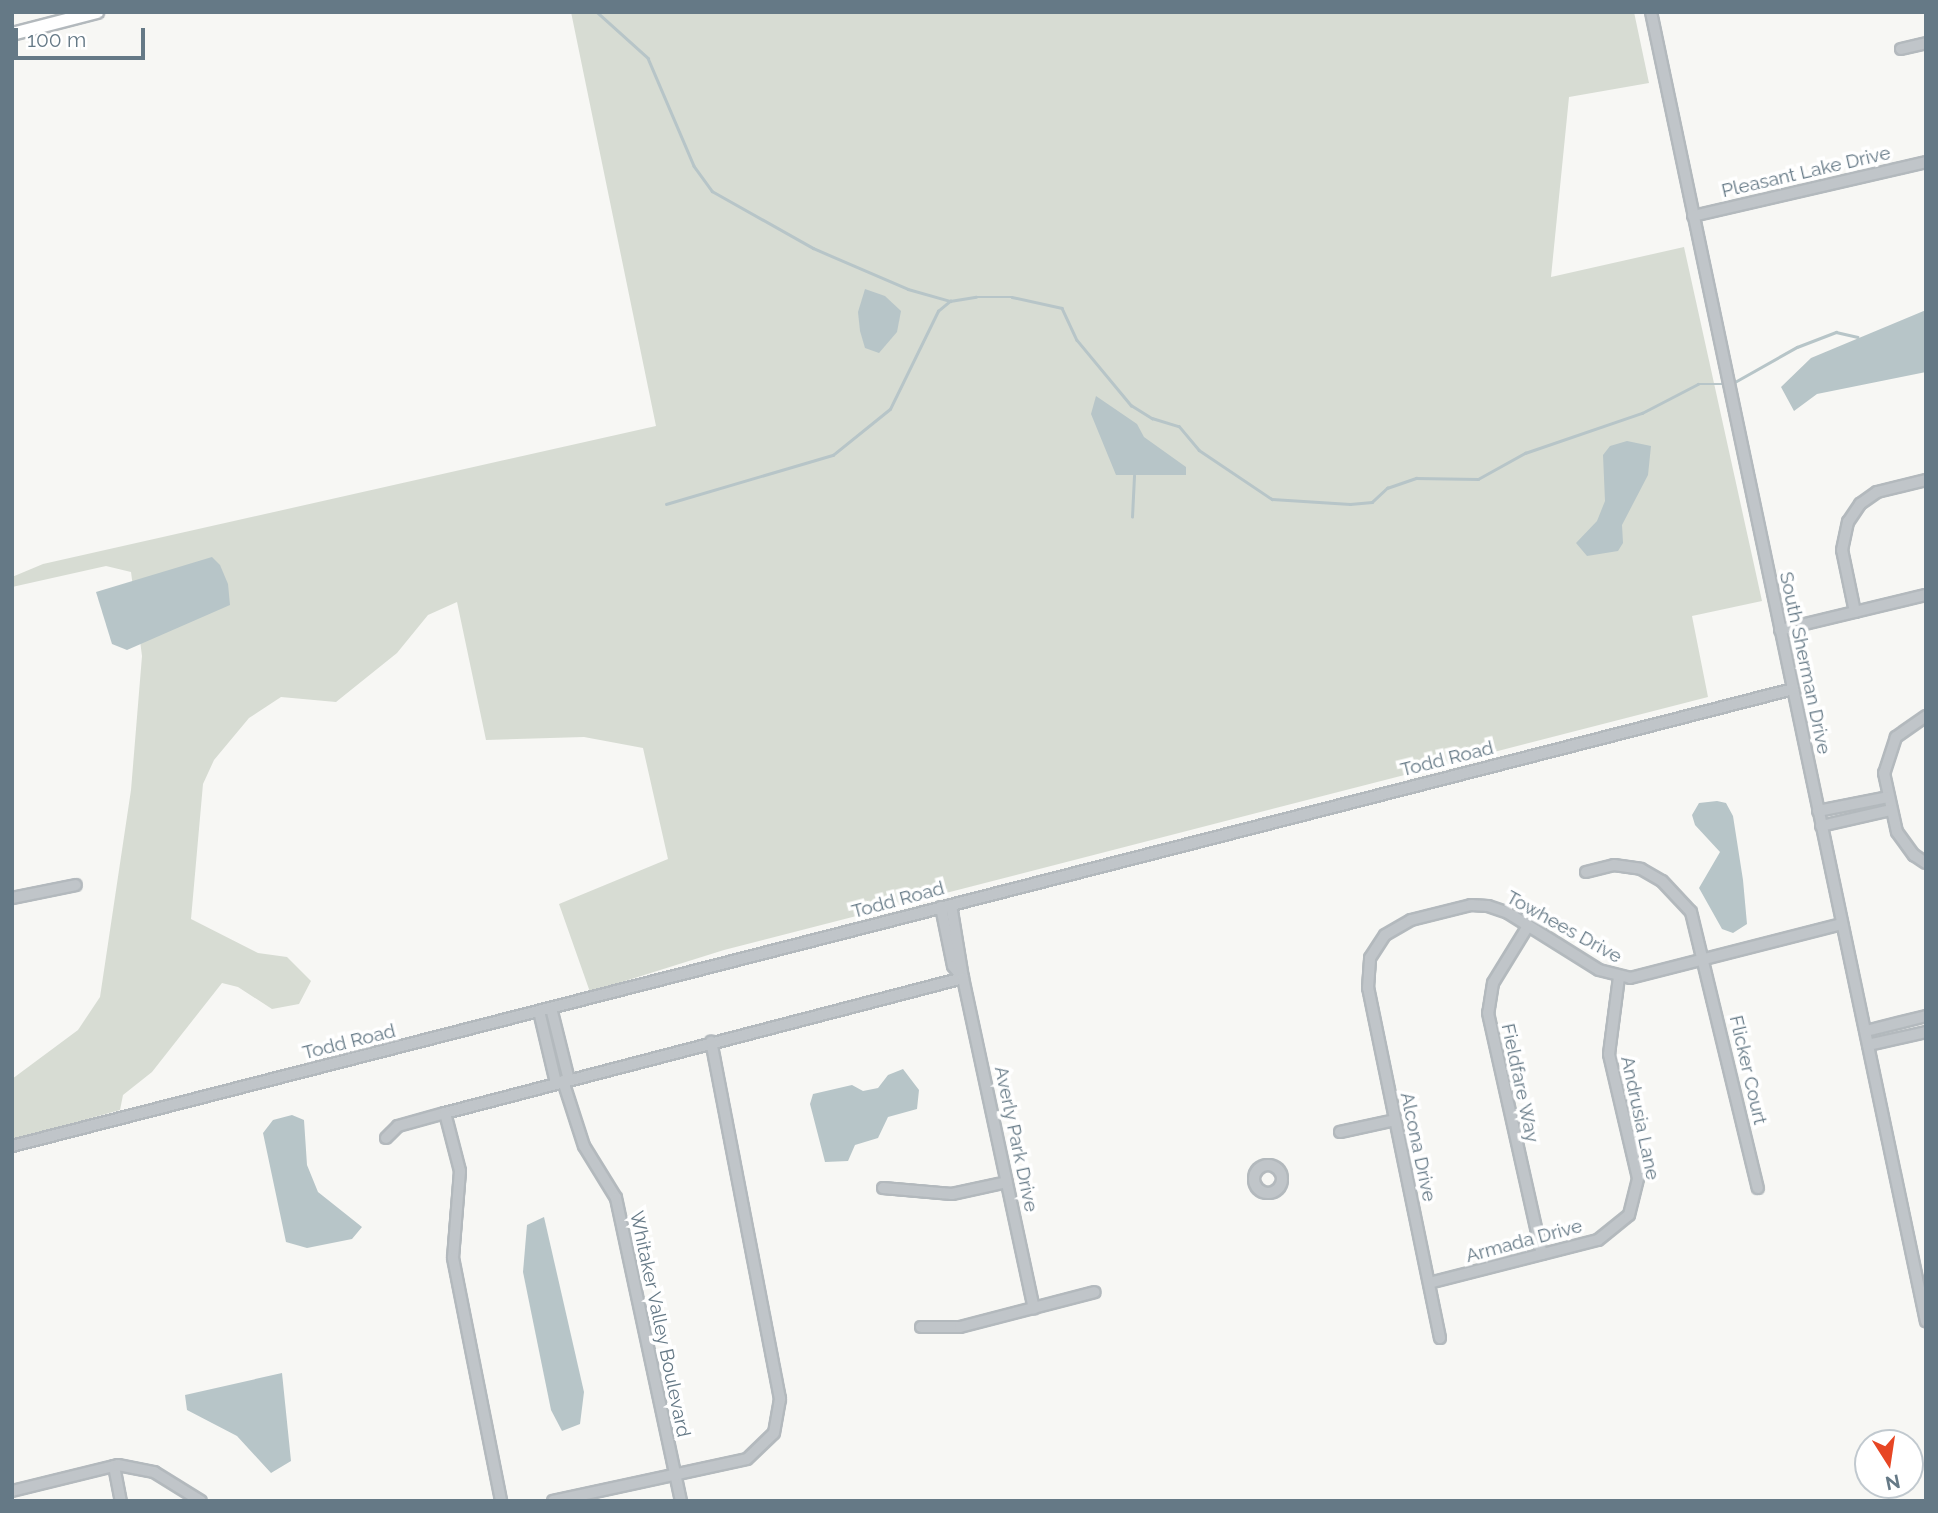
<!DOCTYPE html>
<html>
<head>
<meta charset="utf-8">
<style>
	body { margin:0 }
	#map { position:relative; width:1938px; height:1513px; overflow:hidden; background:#f7f7f4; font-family:Raleway,sans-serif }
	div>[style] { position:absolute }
	.green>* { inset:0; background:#d7dcd3 }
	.water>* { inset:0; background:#b7c5c8 }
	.stream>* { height:2.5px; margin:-1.25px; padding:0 1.25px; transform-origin:1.25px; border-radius:1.25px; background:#b7c5c8 }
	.roads { filter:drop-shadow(2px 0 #b3b9bd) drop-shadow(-2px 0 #b3b9bd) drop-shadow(0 2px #b3b9bd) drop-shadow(0 -2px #b3b9bd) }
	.minor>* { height:10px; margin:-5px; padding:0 5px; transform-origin:5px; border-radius:5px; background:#c0c5c9 }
	.minor>.ring { margin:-5px; padding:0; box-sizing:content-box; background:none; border:10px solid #c0c5c9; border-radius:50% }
	.major>* { height:12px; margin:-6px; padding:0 6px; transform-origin:6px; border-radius:6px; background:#fff }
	span { translate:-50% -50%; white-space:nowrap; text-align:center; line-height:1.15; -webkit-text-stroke:7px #fff; paint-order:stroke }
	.street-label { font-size:19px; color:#657986 }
	.frame { position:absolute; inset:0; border:14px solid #657986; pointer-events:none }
	.north { position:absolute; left:1854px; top:1429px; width:70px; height:70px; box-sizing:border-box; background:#fff; border:2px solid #c1c9cf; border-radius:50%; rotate:168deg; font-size:19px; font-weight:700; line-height:28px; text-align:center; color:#657986 }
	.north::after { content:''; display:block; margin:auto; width:24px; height:32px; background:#e74624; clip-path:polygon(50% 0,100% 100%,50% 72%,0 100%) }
	.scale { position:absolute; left:14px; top:28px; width:131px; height:32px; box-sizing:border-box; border:4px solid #657986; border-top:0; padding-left:9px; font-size:21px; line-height:24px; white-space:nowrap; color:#657986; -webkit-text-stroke:5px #fff; paint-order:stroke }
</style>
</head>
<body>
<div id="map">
	<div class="green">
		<i style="clip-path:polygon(571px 12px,1634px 12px,1649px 83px,1569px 97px,1551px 277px,1684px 247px,1762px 601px,1692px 616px,1708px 697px,724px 950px,590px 992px,559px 904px,668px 859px,643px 748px,584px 737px,486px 740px,457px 602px,428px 615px,397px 653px,336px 702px,281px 697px,249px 718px,214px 760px,203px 784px,191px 919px,258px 953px,287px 957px,311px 981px,299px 1004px,272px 1009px,238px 987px,222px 983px,152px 1072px,123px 1095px,120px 1110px,12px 1140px,12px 1079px,78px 1030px,100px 997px,131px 790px,142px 656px,131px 572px,106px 566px,12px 587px,12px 577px,43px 564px,656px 426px)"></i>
	</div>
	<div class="water">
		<i style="clip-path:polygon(865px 289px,885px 296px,901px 311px,897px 332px,879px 353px,865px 348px,860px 331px,858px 312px)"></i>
		<i style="clip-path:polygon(1926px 310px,1926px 372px,1817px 394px,1794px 411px,1781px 387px,1811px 358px)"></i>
		<i style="clip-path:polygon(1096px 396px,1137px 424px,1144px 437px,1186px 467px,1186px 475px,1116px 475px,1091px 414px)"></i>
		<i style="clip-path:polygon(1627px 441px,1651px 446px,1648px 475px,1622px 525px,1623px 543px,1618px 551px,1587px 556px,1576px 543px,1597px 521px,1605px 501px,1603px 455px,1610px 446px)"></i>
		<i style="clip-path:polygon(212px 557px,220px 565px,228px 584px,230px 605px,127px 650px,112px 644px,96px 592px)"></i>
		<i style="clip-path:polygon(1717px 801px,1726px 803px,1733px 816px,1743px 880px,1747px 924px,1733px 933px,1722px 929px,1699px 888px,1720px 852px,1695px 825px,1692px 815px,1699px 803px)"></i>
		<i style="clip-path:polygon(903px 1069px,919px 1090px,917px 1109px,888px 1117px,878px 1138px,855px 1145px,848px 1161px,825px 1162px,810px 1104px,813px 1094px,852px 1085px,863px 1091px,878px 1088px,888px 1075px)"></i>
		<i style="clip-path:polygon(292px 1115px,304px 1120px,307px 1165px,318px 1192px,362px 1227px,352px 1239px,307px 1248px,286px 1242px,263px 1133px,273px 1120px)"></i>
		<i style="clip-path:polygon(544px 1217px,584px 1392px,580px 1424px,562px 1431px,551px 1410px,523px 1272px,527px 1225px)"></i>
		<i style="clip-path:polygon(282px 1373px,291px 1461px,271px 1473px,237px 1436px,187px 1410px,185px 1395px)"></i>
	</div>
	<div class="stream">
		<i style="left:597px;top:12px;width:69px;rotate:42deg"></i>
		<i style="left:648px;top:58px;width:117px;rotate:66.9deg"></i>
		<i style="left:694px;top:166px;width:31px;rotate:54deg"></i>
		<i style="left:712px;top:191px;width:116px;rotate:29.4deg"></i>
		<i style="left:813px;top:248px;width:103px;rotate:23.3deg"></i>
		<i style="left:908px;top:289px;width:44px;rotate:15.9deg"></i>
		<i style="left:1733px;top:383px;width:73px;rotate:-29.4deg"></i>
		<i style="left:1797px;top:347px;width:42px;rotate:-21deg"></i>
		<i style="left:1836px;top:332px;width:22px;rotate:13deg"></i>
		<i style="left:666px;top:504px;width:174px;rotate:-16.4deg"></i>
		<i style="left:833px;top:455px;width:73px;rotate:-38.9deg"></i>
		<i style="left:890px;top:409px;width:109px;rotate:-63.9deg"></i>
		<i style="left:938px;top:311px;width:16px;rotate:-40deg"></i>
		<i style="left:950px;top:301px;width:26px;rotate:-9deg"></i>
		<i style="left:976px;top:297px;width:36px"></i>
		<i style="left:1012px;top:297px;width:51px;rotate:12.4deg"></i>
		<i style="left:1062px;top:308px;width:35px;rotate:65deg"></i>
		<i style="left:1077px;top:340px;width:85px;rotate:50.3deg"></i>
		<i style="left:1131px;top:405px;width:25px;rotate:32deg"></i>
		<i style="left:1152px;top:418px;width:28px;rotate:17deg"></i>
		<i style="left:1179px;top:426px;width:31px;rotate:50deg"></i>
		<i style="left:1199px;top:450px;width:88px;rotate:33.9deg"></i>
		<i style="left:1272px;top:499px;width:78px;rotate:3.7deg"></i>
		<i style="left:1350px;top:504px;width:22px;rotate:-5deg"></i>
		<i style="left:1372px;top:502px;width:21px;rotate:-43deg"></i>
		<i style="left:1387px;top:488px;width:31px;rotate:-19deg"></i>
		<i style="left:1416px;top:478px;width:62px;rotate:0.9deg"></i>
		<i style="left:1478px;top:479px;width:54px;rotate:-29deg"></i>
		<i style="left:1525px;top:453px;width:124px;rotate:-18.9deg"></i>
		<i style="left:1642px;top:413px;width:63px;rotate:-27.4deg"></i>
		<i style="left:1698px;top:384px;width:29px"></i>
		<i style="left:1132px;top:517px;width:41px;rotate:-87.2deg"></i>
	</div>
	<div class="roads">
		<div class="minor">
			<i style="left:1651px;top:12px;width:1338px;rotate:78.14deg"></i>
			<i style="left:1901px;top:49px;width:26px;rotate:-13deg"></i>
			<i style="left:1693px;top:216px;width:239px;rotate:-13deg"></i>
			<i style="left:1855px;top:612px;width:63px;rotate:-101.8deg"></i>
			<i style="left:1842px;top:550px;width:29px;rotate:-78deg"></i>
			<i style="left:1848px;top:522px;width:22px;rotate:-56deg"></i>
			<i style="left:1860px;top:504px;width:21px;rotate:-35deg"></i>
			<i style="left:1877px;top:492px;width:50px;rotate:-13.8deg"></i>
			<i style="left:1780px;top:630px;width:150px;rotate:-13.5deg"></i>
			<i style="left:1926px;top:716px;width:37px;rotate:145deg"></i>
			<i style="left:1896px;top:737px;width:38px;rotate:108deg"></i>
			<i style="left:1884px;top:773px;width:60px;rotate:77.6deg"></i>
			<i style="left:1897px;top:832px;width:29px;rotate:54deg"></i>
			<i style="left:1914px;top:855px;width:14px;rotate:34deg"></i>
			<i style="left:1818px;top:811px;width:71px;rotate:-11.3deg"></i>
			<i style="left:1821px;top:826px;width:72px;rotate:-12.9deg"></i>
			<i style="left:1586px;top:872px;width:29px;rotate:-14deg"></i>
			<i style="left:1614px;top:865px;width:27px;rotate:8deg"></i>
			<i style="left:1641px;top:869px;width:24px;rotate:30deg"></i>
			<i style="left:1662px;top:881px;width:42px;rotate:46.9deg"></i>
			<i style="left:1691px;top:912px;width:284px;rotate:76.4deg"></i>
			<i style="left:12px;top:898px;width:65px;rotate:-11.5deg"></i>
			<i style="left:941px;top:907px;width:60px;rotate:78.5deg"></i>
			<i style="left:953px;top:966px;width:16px;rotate:50deg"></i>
			<i style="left:963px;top:978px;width:74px;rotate:-99.3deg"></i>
			<i style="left:1528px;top:926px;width:67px;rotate:121.6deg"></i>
			<i style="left:1493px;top:983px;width:30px;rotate:99deg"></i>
			<i style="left:1488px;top:1013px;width:247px;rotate:77.4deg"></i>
			<i style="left:551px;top:1008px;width:74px;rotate:76deg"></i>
			<i style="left:539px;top:1011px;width:74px;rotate:76.7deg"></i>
			<i style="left:1866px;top:1031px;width:62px;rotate:-14deg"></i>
			<i style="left:1868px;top:1045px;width:59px;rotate:-12.6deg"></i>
			<i style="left:563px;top:1081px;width:68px;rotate:72.1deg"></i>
			<i style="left:584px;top:1146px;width:61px;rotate:58.4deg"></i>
			<i style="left:616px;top:1198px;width:310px;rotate:77.9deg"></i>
			<i style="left:445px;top:1113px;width:535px;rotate:-14.61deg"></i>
			<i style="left:963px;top:978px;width:338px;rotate:77.9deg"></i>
			<i style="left:1340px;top:1132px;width:56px;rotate:-12.3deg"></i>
			<i style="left:386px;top:1138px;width:17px;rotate:-45deg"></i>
			<i style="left:398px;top:1126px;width:49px;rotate:-15.5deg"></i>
			<i style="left:445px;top:1113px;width:60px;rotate:75.5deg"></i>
			<i style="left:460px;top:1171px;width:87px;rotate:94.6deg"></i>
			<i style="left:453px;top:1258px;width:248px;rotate:78.8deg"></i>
			<i style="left:12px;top:1146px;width:1839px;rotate:-14.39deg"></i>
			<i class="ring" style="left:1254px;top:1165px;width:18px;height:18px"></i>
			<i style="left:883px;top:1188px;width:69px;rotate:5deg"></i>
			<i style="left:952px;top:1194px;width:56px;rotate:-12.3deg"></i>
			<i style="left:1429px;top:1283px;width:174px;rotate:-14.3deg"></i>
			<i style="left:1598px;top:1240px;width:40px;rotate:-39deg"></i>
			<i style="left:1629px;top:1215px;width:38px;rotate:-76deg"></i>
			<i style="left:1638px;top:1178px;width:127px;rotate:-103.2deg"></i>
			<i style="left:1609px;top:1054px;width:78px;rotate:-82.6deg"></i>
			<i style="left:921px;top:1327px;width:39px"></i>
			<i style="left:960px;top:1327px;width:139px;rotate:-14.5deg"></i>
			<i style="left:1440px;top:1338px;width:357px;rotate:-101.6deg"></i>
			<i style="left:1368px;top:988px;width:30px;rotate:-86deg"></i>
			<i style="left:1370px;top:958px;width:27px;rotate:-57deg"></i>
			<i style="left:1385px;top:935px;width:30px;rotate:-30deg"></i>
			<i style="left:1411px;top:920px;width:62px;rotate:-14deg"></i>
			<i style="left:1471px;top:905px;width:17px;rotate:3deg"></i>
			<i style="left:1488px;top:906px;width:21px;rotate:19deg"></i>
			<i style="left:1508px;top:913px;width:107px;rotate:32.1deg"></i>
			<i style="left:1599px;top:970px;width:32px;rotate:14deg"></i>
			<i style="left:1630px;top:978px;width:219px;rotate:-14.3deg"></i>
			<i style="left:114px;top:1466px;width:36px;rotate:79deg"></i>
			<i style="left:12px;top:1491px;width:109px;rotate:-13.8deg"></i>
			<i style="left:118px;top:1465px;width:37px;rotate:11deg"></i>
			<i style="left:154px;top:1472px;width:55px;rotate:31.7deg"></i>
			<i style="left:553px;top:1501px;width:198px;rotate:-12.2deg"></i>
			<i style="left:747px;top:1459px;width:37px;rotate:-44deg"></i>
			<i style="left:774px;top:1433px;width:35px;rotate:-80deg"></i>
			<i style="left:780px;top:1399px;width:364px;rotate:-100.9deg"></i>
		</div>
		<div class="major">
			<i style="left:12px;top:34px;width:88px;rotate:-14.5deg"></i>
		</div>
	</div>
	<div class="street-label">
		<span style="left:1806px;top:172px;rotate:-13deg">Pleasant Lake Drive</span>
		<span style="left:1805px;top:663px;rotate:78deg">South Sherman Drive</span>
		<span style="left:1447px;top:759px;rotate:-14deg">Todd Road</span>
		<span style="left:898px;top:900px;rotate:-15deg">Todd Road</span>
		<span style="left:1564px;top:927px;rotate:29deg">Towhees Drive</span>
		<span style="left:349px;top:1042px;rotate:-14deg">Todd Road</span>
		<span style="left:1748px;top:1070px;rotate:77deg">Flicker Court</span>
		<span style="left:1520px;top:1083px;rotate:78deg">Fieldfare Way</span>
		<span style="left:1640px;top:1118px;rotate:78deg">Andrusia Lane</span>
		<span style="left:1016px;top:1139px;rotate:78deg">Averly Park Drive</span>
		<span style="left:1418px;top:1147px;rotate:78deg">Alcona Drive</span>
		<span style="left:1524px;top:1241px;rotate:-15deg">Armada Drive</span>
		<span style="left:660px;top:1324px;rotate:78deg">Whitaker Valley Boulevard</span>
	</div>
	<div class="frame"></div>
	<div class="north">N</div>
	<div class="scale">100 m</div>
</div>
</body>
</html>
